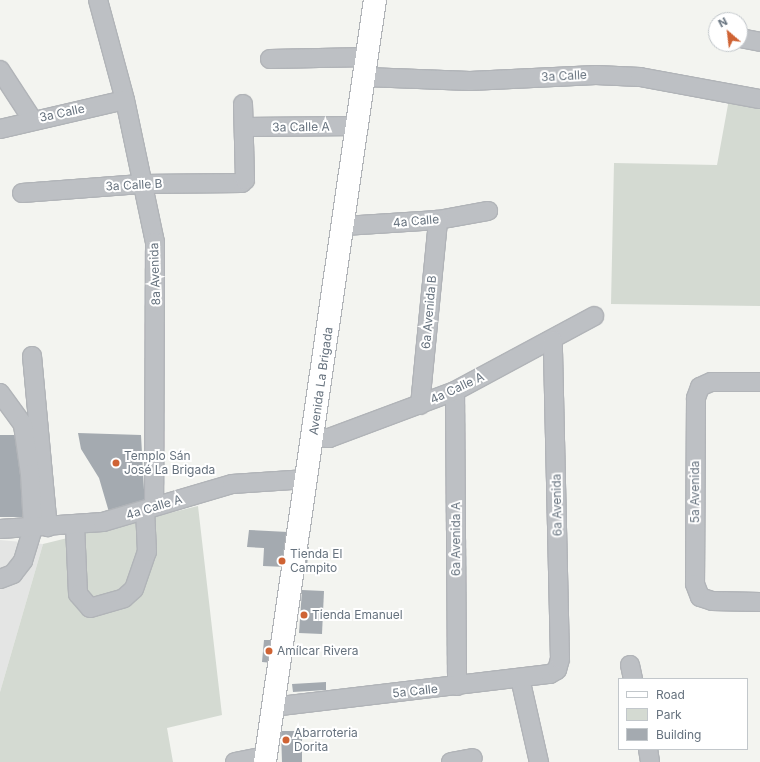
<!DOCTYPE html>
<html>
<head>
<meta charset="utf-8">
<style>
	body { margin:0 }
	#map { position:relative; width:760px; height:762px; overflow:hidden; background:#f3f4f0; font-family:Inter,sans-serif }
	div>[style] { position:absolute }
	.built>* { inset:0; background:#e4e5e4 }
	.green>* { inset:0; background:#d4dad2 }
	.building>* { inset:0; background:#a4aab0 }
	.roads { filter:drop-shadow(1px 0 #b1b4b8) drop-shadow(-1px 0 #b1b4b8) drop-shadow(0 1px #b1b4b8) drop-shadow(0 -1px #b1b4b8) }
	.minor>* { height:18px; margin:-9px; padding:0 9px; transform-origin:9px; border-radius:9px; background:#bdc0c4 }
	.major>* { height:22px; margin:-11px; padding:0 11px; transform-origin:11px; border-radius:11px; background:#fff }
	.dots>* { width:11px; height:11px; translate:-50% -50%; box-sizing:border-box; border:2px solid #fff; border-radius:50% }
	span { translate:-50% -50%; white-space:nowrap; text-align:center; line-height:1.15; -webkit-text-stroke:4px #fff; paint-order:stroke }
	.street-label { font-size:12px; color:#66727e }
	.poi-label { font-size:12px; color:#66727e }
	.left { translate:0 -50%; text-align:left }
	.legend { position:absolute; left:618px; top:678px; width:130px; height:72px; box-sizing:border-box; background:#fff; border:1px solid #c2c7cb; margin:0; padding:5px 7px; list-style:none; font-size:12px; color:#66727e }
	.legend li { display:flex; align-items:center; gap:8px; height:20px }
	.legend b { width:20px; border:1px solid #c2c7cb }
	.north { position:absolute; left:708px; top:12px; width:40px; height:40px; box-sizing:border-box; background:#fff; border:1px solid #c2c7cb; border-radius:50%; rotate:332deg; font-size:11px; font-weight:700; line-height:16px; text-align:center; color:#66727e }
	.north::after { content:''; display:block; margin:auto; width:14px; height:18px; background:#cf6334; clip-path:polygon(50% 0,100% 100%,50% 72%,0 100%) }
</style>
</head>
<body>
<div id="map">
	<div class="built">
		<i style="clip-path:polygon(0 540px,43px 544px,0 692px)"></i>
	</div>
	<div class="green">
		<i style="clip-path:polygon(729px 99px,760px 105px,760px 306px,611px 304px,614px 163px,717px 165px)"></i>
		<i style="clip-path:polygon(198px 506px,222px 715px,167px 728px,173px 762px,0 762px,0 692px,43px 544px)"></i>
	</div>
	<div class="building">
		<i style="clip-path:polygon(78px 433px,141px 435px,145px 508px,111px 519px,99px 478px,81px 449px)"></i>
		<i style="clip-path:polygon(0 435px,22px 435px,25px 517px,0 517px)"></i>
		<i style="clip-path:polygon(249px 530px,288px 532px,286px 567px,263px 566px,264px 548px,247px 547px)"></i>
		<i style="clip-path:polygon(303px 546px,309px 547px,307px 566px,302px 566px)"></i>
		<i style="clip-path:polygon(302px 590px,324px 591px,322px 634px,299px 633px)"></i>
		<i style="clip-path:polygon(264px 640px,275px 640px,273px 663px,262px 662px)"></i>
		<i style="clip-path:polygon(326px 682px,326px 690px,293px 692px,292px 684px)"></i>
		<i style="clip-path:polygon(281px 731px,302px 731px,302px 762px,282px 762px)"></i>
	</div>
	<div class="roads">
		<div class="minor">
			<i style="left:98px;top:0;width:104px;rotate:74.9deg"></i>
			<i style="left:125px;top:100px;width:145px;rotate:78.1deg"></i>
			<i style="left:155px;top:242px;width:264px;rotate:90.2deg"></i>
			<i style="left:740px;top:38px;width:20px;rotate:11deg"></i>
			<i style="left:270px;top:59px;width:98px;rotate:-1.2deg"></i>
			<i style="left:0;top:70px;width:59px;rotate:56.9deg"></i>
			<i style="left:366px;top:77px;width:104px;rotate:2.2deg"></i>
			<i style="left:470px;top:81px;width:126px;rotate:-2.7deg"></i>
			<i style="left:596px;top:75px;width:44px;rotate:2.6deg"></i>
			<i style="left:640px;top:77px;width:122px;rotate:10.4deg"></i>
			<i style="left:244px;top:127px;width:115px;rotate:-0.5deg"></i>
			<i style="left:0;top:129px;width:128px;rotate:-13.1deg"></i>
			<i style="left:22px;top:193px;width:119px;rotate:-4.3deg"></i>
			<i style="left:141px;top:184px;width:101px;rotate:-0.6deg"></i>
			<i style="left:242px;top:183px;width:4px;rotate:-45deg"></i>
			<i style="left:245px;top:180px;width:76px;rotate:-91.5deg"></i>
			<i style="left:344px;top:226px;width:94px;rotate:-3.7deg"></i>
			<i style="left:438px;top:220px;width:51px;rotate:-10.2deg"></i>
			<i style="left:32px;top:356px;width:172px;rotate:84.7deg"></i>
			<i style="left:760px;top:382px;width:49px;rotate:180deg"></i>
			<i style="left:711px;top:382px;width:12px;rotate:156deg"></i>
			<i style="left:700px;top:387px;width:12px;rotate:110deg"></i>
			<i style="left:696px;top:398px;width:186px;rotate:90.3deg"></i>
			<i style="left:695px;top:584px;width:14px;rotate:69deg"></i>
			<i style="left:700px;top:597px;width:13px;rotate:18deg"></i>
			<i style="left:712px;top:601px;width:48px;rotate:1.2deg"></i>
			<i style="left:455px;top:391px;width:295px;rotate:89.6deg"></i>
			<i style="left:0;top:393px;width:39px;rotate:54deg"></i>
			<i style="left:23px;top:425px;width:49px;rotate:81.9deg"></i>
			<i style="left:30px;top:474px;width:54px;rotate:86.8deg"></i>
			<i style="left:33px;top:528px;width:34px;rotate:107deg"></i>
			<i style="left:23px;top:561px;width:16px;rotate:128deg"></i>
			<i style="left:13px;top:574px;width:14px;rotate:159deg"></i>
			<i style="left:420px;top:405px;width:186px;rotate:-84.4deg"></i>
			<i style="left:313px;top:437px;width:16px;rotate:4deg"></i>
			<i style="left:329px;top:438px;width:134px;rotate:-20.5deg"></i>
			<i style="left:455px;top:391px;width:158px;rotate:-28.3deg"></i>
			<i style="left:75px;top:525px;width:69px;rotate:87.5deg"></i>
			<i style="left:78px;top:594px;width:18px;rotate:49deg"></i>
			<i style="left:90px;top:608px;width:35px;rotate:-16deg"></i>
			<i style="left:124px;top:598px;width:13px;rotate:-42deg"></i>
			<i style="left:134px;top:589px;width:39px;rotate:-71deg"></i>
			<i style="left:147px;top:552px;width:42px;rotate:-92.7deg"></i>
			<i style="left:0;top:529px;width:103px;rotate:-3.9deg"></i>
			<i style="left:103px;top:522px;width:134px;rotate:-16.4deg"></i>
			<i style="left:232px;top:484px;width:75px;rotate:-3.8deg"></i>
			<i style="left:630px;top:665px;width:14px;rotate:78deg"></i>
			<i style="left:520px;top:678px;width:86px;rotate:77.3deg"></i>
			<i style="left:272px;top:707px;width:280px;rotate:-6.8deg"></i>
			<i style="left:550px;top:674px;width:8px;rotate:-30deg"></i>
			<i style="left:557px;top:670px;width:11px;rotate:-75deg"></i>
			<i style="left:560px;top:659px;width:319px;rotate:-91.3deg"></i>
			<i style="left:648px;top:749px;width:13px;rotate:81deg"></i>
			<i style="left:235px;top:762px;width:32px;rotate:-11deg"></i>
			<i style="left:451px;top:762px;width:22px;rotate:-10deg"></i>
		</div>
		<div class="major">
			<i style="left:265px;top:762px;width:770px;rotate:-81.79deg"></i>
		</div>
	</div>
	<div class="dots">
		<i style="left:116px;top:463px;background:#cf6334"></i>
		<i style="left:282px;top:561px;background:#cf6334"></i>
		<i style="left:304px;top:615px;background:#cf6334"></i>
		<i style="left:269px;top:651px;background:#cf6334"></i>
		<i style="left:286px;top:740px;background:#cf6334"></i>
	</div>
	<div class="street-label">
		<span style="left:564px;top:76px;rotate:-3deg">3a Calle</span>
		<span style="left:62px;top:113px;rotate:-12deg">3a Calle</span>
		<span style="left:301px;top:127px;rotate:-1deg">3a Calle A</span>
		<span style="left:134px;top:185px;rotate:-3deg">3a Calle B</span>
		<span style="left:416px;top:221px;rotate:-5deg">4a Calle</span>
		<span style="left:155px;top:274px;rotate:-92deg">8a Avenida</span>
		<span style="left:429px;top:312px;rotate:-85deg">6a Avenida B</span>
		<span style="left:321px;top:381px;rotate:-82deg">Avenida La Brigada</span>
		<span style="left:457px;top:388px;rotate:-25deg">4a Calle A</span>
		<span style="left:695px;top:492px;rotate:-90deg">5a Avenida</span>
		<span style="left:557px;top:505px;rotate:-91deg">6a Avenida</span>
		<span style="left:154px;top:507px;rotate:-17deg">4a Calle A</span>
		<span style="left:456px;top:539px;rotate:-90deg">6a Avenida A</span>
		<span style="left:415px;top:691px;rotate:-6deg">5a Calle</span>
	</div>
	<div class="poi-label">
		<span class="left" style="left:124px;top:463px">Templo Sán<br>José La Brigada</span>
		<span class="left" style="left:290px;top:561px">Tienda El<br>Campito</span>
		<span class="left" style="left:312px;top:615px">Tienda Emanuel</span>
		<span class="left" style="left:277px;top:651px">Amílcar Rivera</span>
		<span class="left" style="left:294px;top:740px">Abarroteria<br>Dorita</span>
	</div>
	<ul class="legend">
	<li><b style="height:5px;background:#fff"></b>Road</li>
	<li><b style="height:11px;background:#d4dad2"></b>Park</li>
	<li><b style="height:11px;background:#a4aab0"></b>Building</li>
	</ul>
	<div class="north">N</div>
</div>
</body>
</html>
